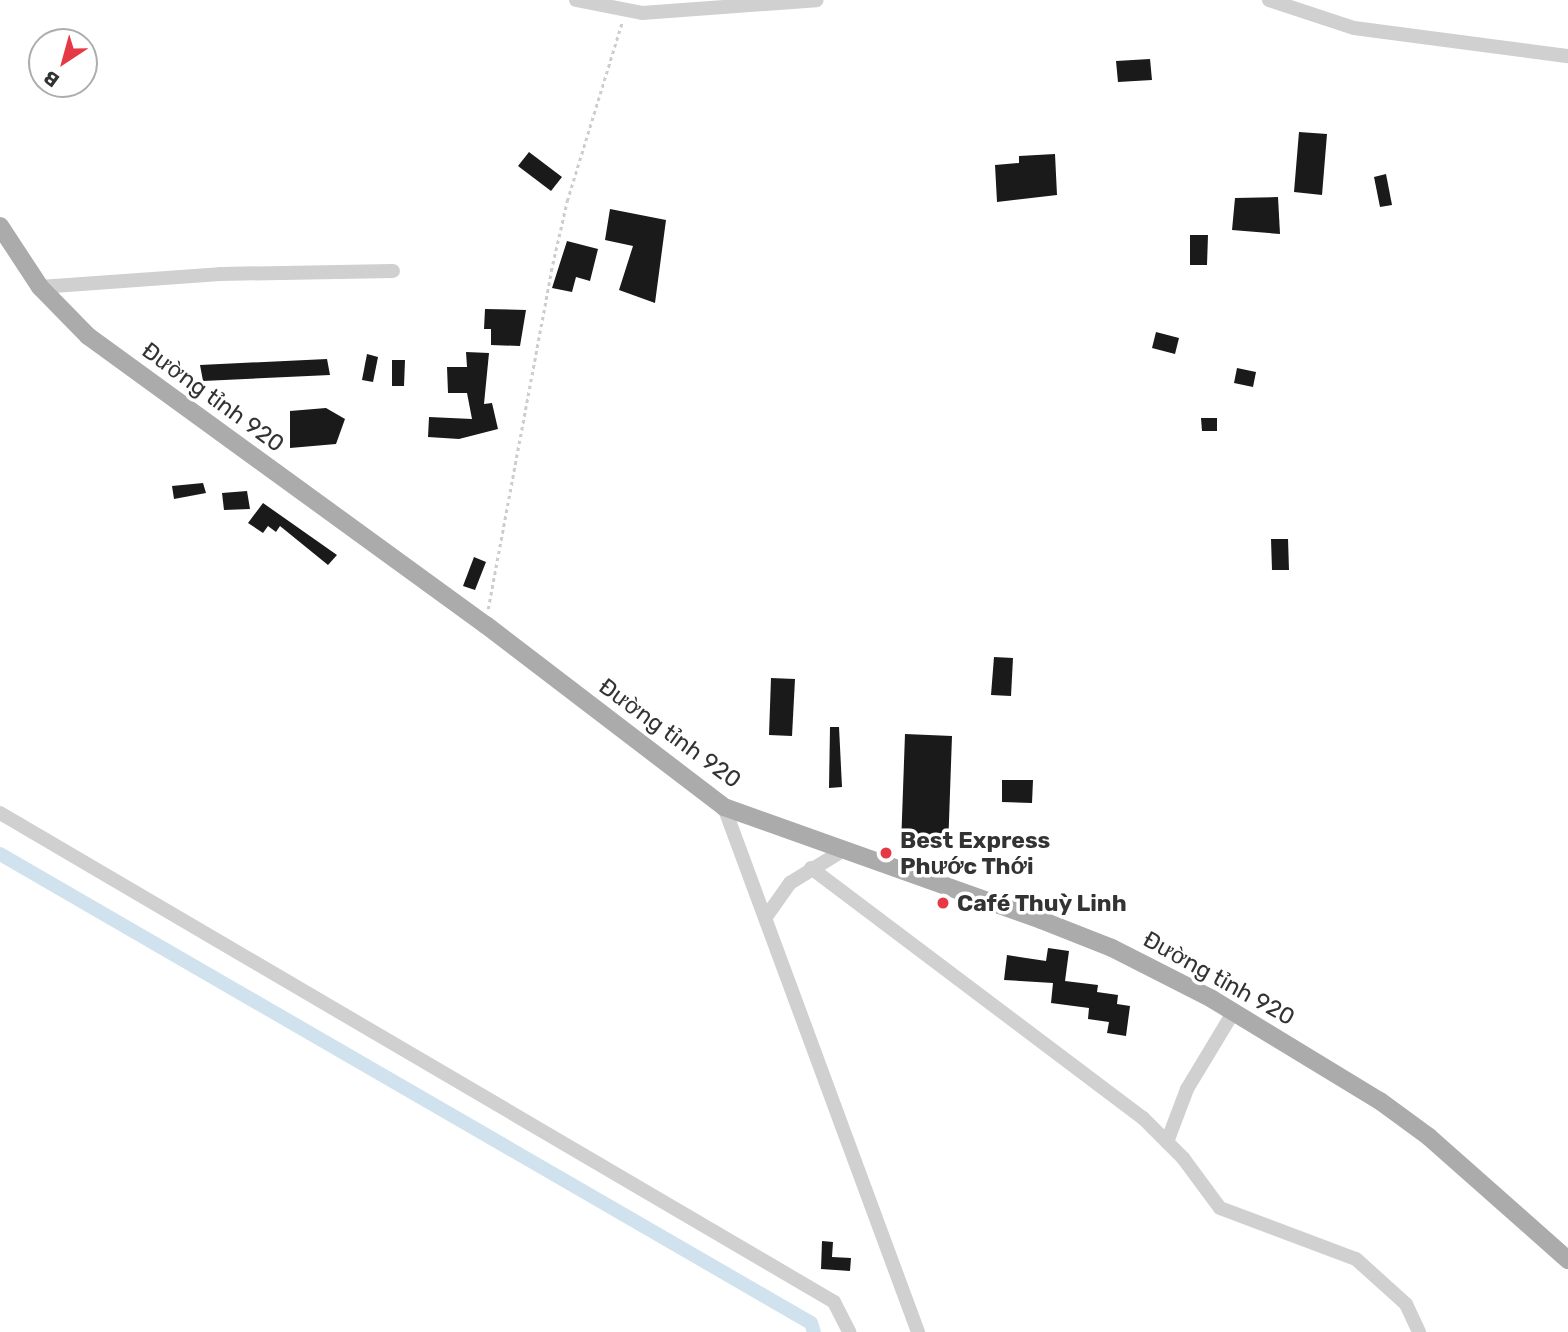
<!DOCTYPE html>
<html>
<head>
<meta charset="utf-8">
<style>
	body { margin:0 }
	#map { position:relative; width:1568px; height:1332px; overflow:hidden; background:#fff; font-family:Rubik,sans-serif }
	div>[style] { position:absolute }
	.canal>* { height:14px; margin:-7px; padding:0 7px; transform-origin:7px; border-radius:7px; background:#cfe2ee }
	.building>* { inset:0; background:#1a1a1a }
	.path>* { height:2.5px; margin-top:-1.25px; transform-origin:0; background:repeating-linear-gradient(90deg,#cdcdcd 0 3.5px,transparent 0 7px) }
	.minor>* { height:14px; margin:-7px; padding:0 7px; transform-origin:7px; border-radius:7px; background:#d0d0d0 }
	.major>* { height:18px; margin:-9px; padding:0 9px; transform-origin:9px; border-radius:9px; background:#ababab }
	.dots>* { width:19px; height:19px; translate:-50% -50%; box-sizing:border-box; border:4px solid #fff; border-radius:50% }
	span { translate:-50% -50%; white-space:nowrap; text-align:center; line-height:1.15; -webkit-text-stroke:7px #fff; paint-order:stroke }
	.street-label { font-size:23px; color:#333 }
	.poi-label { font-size:23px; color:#333; font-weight:700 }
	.left { translate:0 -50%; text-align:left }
	.north { position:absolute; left:28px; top:28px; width:70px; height:70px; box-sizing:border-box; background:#fff; border:2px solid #adadad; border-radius:50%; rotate:216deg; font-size:19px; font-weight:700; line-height:28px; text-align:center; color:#333 }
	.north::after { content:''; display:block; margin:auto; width:24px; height:32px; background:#e63946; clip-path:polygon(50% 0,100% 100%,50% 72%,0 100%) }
</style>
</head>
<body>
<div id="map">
	<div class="canal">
		<i style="left:0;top:854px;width:937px;rotate:30.04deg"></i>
		<i style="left:811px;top:1323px;width:9px;rotate:72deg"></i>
	</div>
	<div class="building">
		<i style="clip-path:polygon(1150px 59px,1152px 80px,1118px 82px,1116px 61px)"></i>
		<i style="clip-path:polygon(1299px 132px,1327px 134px,1322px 195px,1294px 192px)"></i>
		<i style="clip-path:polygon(529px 152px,562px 177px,551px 191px,518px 166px)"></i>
		<i style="clip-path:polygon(1055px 154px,1057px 195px,997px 202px,995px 165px,1019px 163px,1019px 156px)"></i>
		<i style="clip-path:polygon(1386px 174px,1392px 205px,1380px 207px,1374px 177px)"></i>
		<i style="clip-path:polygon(1278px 197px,1280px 234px,1232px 230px,1235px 198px)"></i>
		<i style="clip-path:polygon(610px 209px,666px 220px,655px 303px,619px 290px,633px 246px,605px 240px)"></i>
		<i style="clip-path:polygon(1190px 235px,1208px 235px,1207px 265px,1190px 265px)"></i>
		<i style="clip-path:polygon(567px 241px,598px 249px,590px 281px,576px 277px,572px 292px,552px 288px)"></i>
		<i style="clip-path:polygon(485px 309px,526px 310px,520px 346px,491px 345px,491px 329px,484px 329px)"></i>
		<i style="clip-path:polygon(1156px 332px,1179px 338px,1175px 354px,1152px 348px)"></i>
		<i style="clip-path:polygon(466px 352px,489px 353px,484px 404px,492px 403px,498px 429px,459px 439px,428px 437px,429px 417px,472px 419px,467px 393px,448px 393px,447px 367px,467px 367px)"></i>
		<i style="clip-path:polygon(367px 354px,378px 357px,373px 382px,362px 380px)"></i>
		<i style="clip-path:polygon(327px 359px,330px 375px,203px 381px,200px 365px)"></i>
		<i style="clip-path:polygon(392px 360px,405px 360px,404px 386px,392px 386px)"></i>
		<i style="clip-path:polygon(1237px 368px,1256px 372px,1253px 387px,1234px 383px)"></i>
		<i style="clip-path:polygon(326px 408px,345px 419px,336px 444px,290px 448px,290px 411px)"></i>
		<i style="clip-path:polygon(1201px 418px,1217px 418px,1217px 431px,1202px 431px)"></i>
		<i style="clip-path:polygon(203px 483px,206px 493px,174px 499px,172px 486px)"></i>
		<i style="clip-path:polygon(247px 491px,250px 509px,224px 510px,222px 493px)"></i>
		<i style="clip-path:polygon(263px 503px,337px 555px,328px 565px,280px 526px,276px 532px,268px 526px,263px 533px,248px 523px)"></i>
		<i style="clip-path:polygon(1271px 539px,1288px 539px,1289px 570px,1272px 570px)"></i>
		<i style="clip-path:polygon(474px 557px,486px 562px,475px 590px,463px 586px)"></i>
		<i style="clip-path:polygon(994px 657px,1013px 658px,1011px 696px,991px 695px)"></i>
		<i style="clip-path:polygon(771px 678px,795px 679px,792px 736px,769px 735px)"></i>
		<i style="clip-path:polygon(830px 727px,839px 727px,842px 787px,829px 788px)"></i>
		<i style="clip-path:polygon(905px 734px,952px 736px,948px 849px,901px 846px)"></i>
		<i style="clip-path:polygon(1002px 780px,1033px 780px,1032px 803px,1002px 802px)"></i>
		<i style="clip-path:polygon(1048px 948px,1069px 951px,1065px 981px,1098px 985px,1097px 992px,1118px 995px,1117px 1004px,1130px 1006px,1126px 1036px,1107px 1033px,1109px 1022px,1088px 1019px,1089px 1008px,1051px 1003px,1053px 983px,1004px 980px,1007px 955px,1046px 961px)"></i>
		<i style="clip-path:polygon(822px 1241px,833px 1242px,832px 1257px,851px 1258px,850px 1271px,821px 1269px)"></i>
	</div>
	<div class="path">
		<i style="left:488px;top:609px;width:344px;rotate:-79.4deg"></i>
		<i style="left:551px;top:271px;width:72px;rotate:-77.1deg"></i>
		<i style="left:567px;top:201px;width:187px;rotate:-72.9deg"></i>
	</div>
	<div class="minor">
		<i style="left:576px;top:0;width:67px;rotate:11.1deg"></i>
		<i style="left:642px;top:13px;width:175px;rotate:-4.2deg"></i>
		<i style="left:1269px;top:0;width:89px;rotate:18.2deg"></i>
		<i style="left:1354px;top:28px;width:216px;rotate:7.5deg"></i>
		<i style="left:40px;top:287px;width:180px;rotate:-4.1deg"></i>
		<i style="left:220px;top:274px;width:173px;rotate:-1deg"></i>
		<i style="left:724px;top:807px;width:560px;rotate:69.72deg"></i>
		<i style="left:0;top:813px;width:967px;rotate:30.38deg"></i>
		<i style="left:834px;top:1302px;width:34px;rotate:63deg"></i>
		<i style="left:811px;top:868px;width:416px;rotate:37deg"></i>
		<i style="left:1143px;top:1118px;width:57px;rotate:45deg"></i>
		<i style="left:1183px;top:1158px;width:62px;rotate:53.5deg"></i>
		<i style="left:1220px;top:1208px;width:145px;rotate:20.6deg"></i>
		<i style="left:1356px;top:1259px;width:67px;rotate:42deg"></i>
		<i style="left:1406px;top:1304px;width:31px;rotate:65deg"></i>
		<i style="left:766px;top:917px;width:42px;rotate:-54.8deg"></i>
		<i style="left:790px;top:883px;width:61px;rotate:-31.6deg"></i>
		<i style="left:1167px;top:1142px;width:57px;rotate:-69.3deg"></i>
		<i style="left:1187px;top:1089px;width:91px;rotate:-58.9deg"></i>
	</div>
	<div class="major">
		<i style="left:0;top:226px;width:73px;rotate:56.7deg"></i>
		<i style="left:40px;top:287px;width:69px;rotate:45.6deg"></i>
		<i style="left:88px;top:336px;width:492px;rotate:36deg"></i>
		<i style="left:486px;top:625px;width:300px;rotate:37.4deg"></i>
		<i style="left:724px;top:807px;width:337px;rotate:19.6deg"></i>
		<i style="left:1041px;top:920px;width:76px;rotate:21.5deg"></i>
		<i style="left:1112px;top:948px;width:112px;rotate:27deg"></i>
		<i style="left:1212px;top:999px;width:197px;rotate:31.3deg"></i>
		<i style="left:1380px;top:1101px;width:61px;rotate:36.3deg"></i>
		<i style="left:1429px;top:1137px;width:186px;rotate:41.5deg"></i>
	</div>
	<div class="dots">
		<i style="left:886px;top:853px;background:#e63946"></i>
		<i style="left:943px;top:903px;background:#e63946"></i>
	</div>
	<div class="street-label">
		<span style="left:213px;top:397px;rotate:36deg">Đường tỉnh 920</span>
		<span style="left:670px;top:733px;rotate:36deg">Đường tỉnh 920</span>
		<span style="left:1219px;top:978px;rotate:29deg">Đường tỉnh 920</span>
	</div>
	<div class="poi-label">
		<span class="left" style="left:900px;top:853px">Best Express<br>Phước Thới</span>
		<span class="left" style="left:957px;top:903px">Café Thuỳ Linh</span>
	</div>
	<div class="north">B</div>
</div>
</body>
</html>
